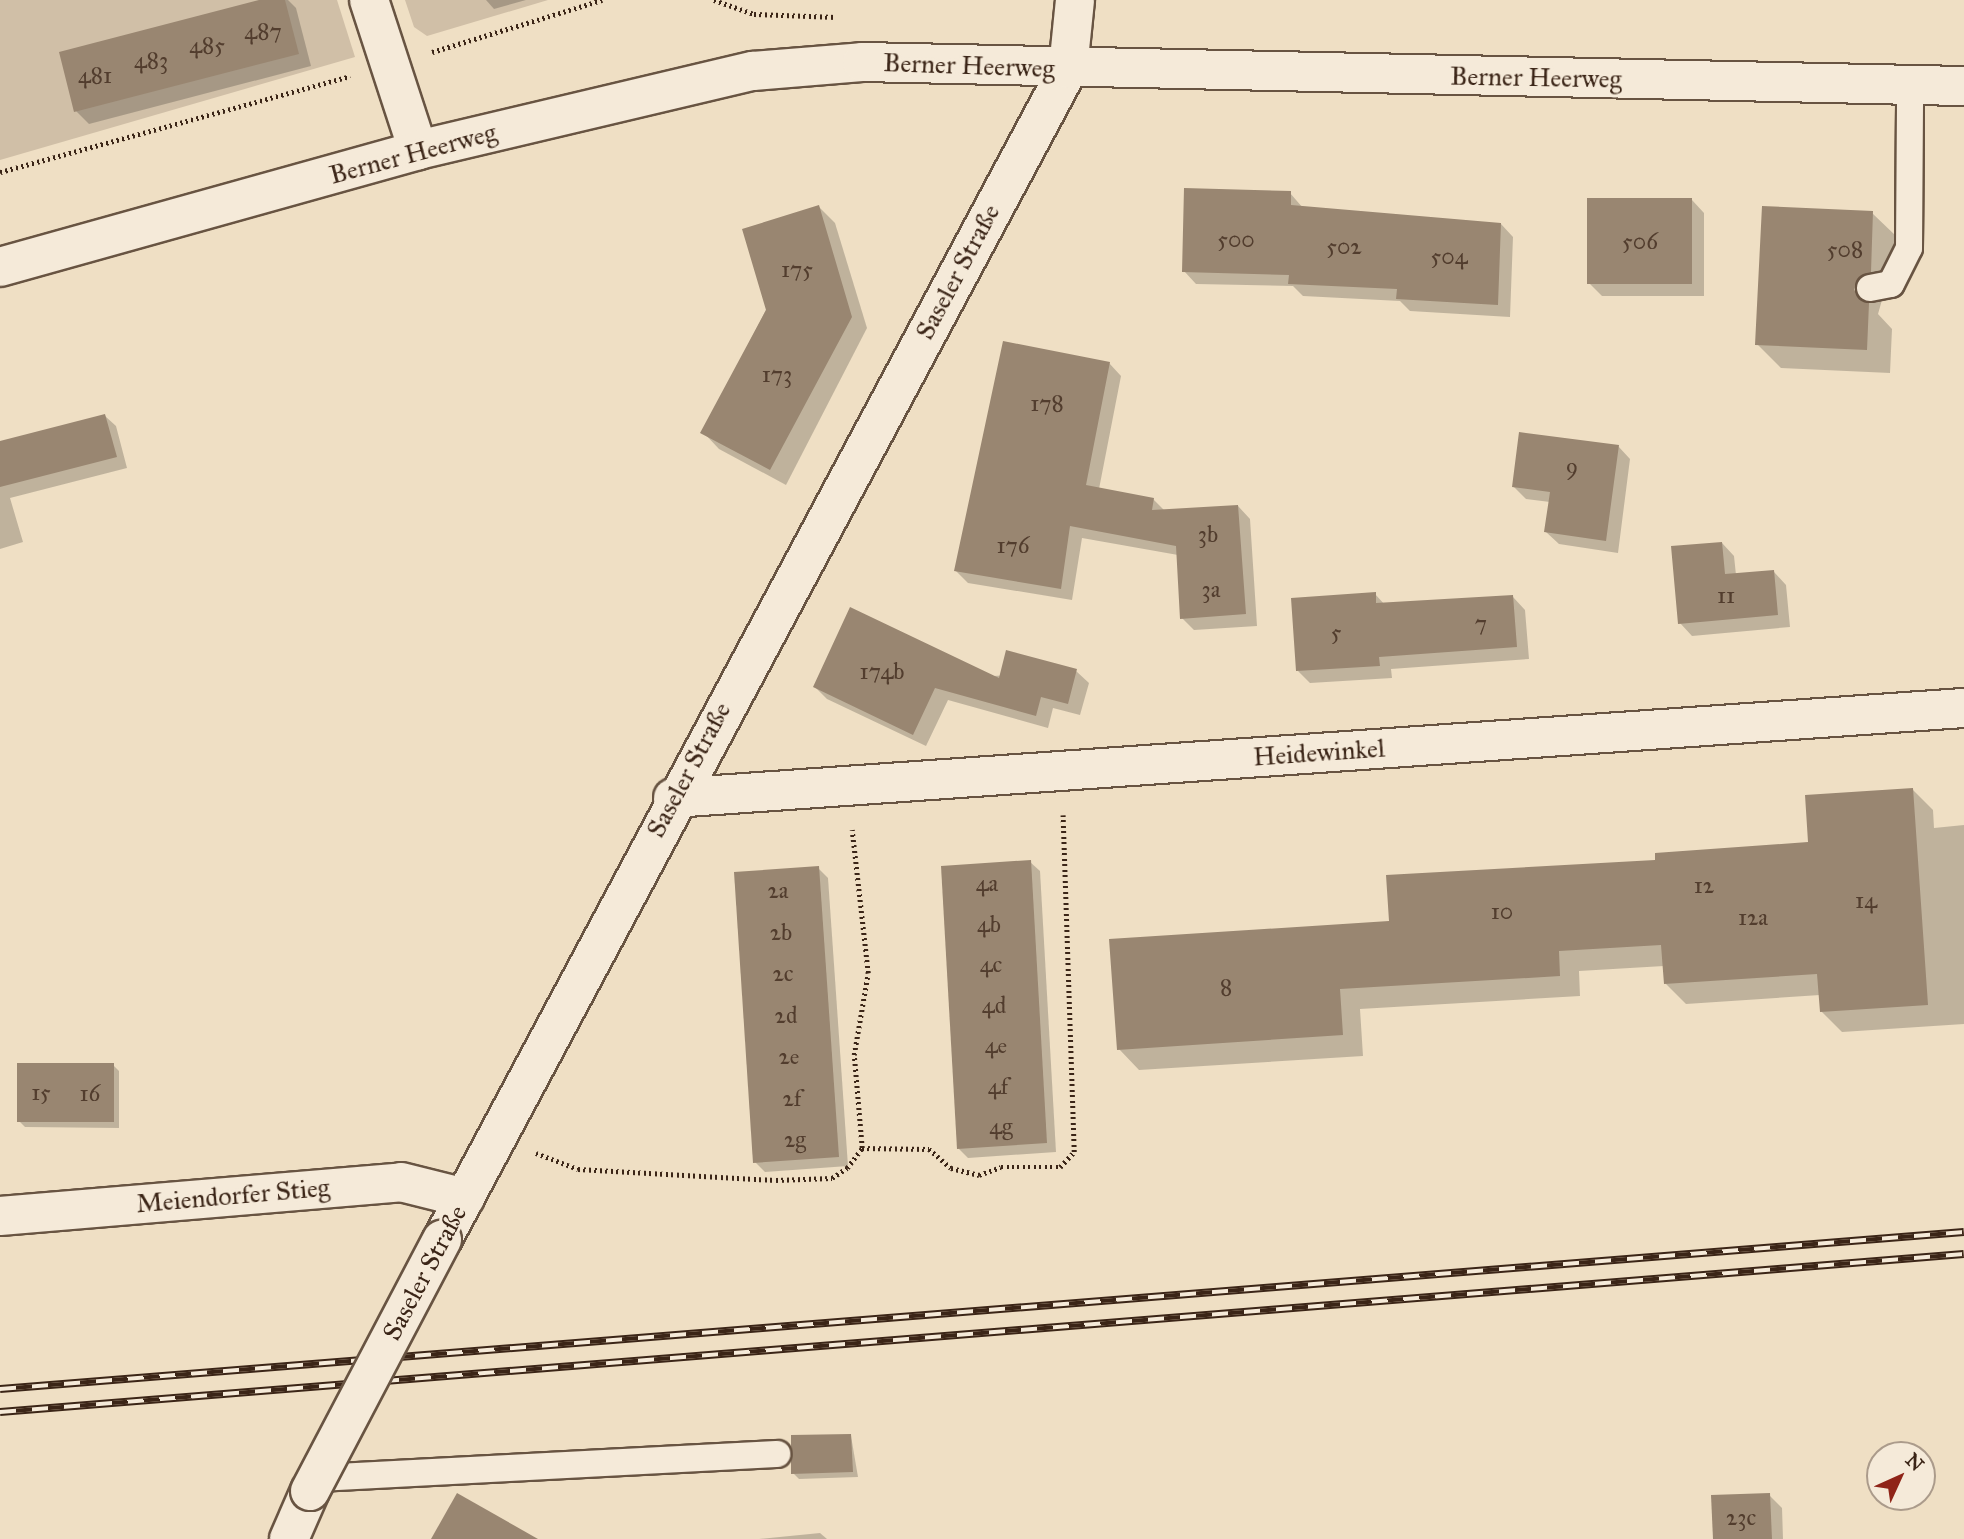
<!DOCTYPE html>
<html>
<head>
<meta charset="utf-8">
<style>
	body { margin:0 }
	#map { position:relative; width:1964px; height:1539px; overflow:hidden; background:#efdfc4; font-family:"IM FELL Great Primer",serif }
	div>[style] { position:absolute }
	.green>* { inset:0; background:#d0bfa7 }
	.shadow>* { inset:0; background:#0003 }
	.building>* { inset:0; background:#998671 }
	.path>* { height:4.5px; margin-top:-2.25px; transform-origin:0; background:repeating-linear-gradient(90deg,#3b2517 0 2px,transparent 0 5.5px) }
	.roads { filter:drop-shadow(2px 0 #685442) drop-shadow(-2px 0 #685442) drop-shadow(0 2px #685442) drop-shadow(0 -2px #685442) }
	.service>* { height:26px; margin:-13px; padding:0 13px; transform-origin:13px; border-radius:13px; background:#f5ead9 }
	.minor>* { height:38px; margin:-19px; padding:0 19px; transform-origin:19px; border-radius:19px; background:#f5ead9 }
	.secondary>* { height:38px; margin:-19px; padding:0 19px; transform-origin:19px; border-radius:19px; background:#f5ead9 }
	.rail>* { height:8px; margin-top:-4px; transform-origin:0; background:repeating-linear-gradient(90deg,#f5ead9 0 16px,#3b2517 0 32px); box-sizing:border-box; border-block:2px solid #3b2517 }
	.bridges { filter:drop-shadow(2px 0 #685442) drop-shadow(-2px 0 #685442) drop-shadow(0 2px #685442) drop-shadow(0 -2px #685442) }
	.minor-bridge>* { height:38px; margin:-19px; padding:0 19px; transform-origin:19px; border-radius:19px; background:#f5ead9 }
	span { translate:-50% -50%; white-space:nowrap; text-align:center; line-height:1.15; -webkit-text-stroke:6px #f5ead9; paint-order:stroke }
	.number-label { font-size:23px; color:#523d2e }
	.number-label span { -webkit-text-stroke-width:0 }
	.street-label { font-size:26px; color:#3b2517 }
	.north { position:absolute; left:1866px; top:1441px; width:70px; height:70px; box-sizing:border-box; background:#f5ead9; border:2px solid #ab9b8b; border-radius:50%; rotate:45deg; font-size:19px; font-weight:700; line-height:28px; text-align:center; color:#3b2517 }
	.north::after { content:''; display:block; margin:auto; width:24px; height:32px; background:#8f2418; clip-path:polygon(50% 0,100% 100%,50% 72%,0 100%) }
</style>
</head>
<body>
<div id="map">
	<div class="green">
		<i style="clip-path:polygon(0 0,337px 0,355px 57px,0 160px)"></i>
		<i style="clip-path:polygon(405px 0,548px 0,427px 36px,414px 27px)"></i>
	</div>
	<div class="shadow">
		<i style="clip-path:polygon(267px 0,288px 0,296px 8px,311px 66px,89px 124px,76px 111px)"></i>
		<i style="clip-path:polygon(486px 0,526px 0,494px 9px)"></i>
		<i style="clip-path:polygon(1290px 193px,1303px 208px,1501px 224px,1513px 237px,1510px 317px,1410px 311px,1400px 301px,1303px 296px,1293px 286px,1196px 284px,1184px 271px)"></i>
		<i style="clip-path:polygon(1692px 200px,1704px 213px,1704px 296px,1602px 296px,1589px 283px)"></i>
		<i style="clip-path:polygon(819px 207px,835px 223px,867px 328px,786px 485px,719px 449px,703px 432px)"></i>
		<i style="clip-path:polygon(1872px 213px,1896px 236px,1893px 295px,1882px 300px,1878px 314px,1892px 329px,1890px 373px,1781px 368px,1757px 344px)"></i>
		<i style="clip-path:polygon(1109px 363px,1121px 376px,1099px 489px,1153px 499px,1165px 511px,1238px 506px,1250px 519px,1257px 626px,1194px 630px,1182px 618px,1178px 555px,1082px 538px,1072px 600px,968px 583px,956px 571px)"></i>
		<i style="clip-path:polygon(105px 416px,116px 426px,127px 468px,10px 498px,23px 542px,0 549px,0 443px)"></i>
		<i style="clip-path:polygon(1618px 446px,1630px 459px,1618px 553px,1559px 544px,1546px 532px,1550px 502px,1526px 499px,1513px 486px)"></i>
		<i style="clip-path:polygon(1722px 543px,1734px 556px,1736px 575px,1774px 572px,1786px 585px,1790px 627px,1692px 636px,1680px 623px)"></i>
		<i style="clip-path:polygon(1375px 594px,1385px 605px,1513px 597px,1525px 610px,1529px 659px,1391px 669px,1392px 678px,1310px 683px,1298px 671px)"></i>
		<i style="clip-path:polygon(1076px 671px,1089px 683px,1080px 715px,1053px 708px,1048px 728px,948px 700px,926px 746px,827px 699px,815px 687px)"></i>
		<i style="clip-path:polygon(1912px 789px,1933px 810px,1934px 828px,1964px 825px,1964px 1024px,1842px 1032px,1821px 1011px,1820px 995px,1686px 1004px,1666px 984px,1664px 966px,1579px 971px,1580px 996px,1360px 1009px,1363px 1056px,1139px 1070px,1119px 1049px,1391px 922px,1657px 861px,1810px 843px)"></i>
		<i style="clip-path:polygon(1030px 862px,1040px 871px,1056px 1152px,968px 1158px,959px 1149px)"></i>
		<i style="clip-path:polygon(818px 868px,828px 878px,848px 1166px,765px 1172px,755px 1162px)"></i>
		<i style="clip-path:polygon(113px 1065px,119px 1071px,119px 1128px,25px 1127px,19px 1121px)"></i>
		<i style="clip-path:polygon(851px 1436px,858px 1477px,799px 1479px,793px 1473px)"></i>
		<i style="clip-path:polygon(1769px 1495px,1782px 1508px,1783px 1539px,1714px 1539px)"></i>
		<i style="clip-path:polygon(820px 1533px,827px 1539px,759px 1539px)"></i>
	</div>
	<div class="building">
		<i style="clip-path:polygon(259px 0,285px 0,299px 54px,74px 112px,59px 52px)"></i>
		<i style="clip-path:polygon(1184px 188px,1291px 191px,1291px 205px,1501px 223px,1498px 305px,1396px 299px,1397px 289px,1288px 284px,1289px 275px,1182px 272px)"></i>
		<i style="clip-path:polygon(1587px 198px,1692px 198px,1692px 284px,1587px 284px)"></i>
		<i style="clip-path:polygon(819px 205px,852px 317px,770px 470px,700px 433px,766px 310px,742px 229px)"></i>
		<i style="clip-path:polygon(1762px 206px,1873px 211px,1871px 272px,1859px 277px,1854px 290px,1869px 303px,1867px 350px,1755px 345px)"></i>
		<i style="clip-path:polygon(1003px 341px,1110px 362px,1086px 485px,1154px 498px,1152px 510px,1238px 505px,1246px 614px,1180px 619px,1176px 546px,1070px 526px,1061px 589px,954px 571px)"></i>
		<i style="clip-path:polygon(105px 414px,117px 457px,0 487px,0 441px)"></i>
		<i style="clip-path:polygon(1519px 432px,1619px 445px,1606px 541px,1544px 532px,1550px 492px,1512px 487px)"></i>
		<i style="clip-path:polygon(1722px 542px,1725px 574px,1774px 570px,1778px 615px,1678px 624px,1671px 546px)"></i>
		<i style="clip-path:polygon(1376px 592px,1376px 603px,1513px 595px,1517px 647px,1379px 657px,1380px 666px,1296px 671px,1291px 598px)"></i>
		<i style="clip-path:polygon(850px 607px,999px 678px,1006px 650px,1077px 669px,1068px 704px,1041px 697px,1036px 716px,935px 688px,913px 735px,813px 687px)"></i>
		<i style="clip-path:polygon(1913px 788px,1928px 1005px,1820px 1012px,1817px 974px,1664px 984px,1661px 945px,1559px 951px,1560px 976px,1340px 989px,1343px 1035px,1117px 1050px,1109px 939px,1389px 921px,1386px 875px,1655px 860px,1655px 853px,1808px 842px,1805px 795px)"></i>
		<i style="clip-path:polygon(1031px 860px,1047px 1143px,957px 1149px,941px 866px)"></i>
		<i style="clip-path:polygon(819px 866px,839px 1157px,753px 1163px,734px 872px)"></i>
		<i style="clip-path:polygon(17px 1063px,114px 1063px,114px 1122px,17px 1122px)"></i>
		<i style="clip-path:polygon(851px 1434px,853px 1472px,791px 1474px,791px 1435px)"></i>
		<i style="clip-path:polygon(457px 1493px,538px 1539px,431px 1539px)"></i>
		<i style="clip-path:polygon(1770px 1493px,1772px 1539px,1713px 1539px,1711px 1495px)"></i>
	</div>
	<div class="path">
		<i style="left:714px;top:0;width:42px;rotate:19.3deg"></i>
		<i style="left:754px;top:14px;width:82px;rotate:2.1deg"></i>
		<i style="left:432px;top:52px;width:178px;rotate:-17deg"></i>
		<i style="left:0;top:172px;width:363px;rotate:-15.3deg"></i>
		<i style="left:862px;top:1148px;width:67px;rotate:0.9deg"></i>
		<i style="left:929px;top:1149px;width:29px;rotate:41deg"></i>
		<i style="left:951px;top:1168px;width:29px;rotate:14deg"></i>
		<i style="left:979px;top:1175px;width:23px;rotate:-20deg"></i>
		<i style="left:1001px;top:1167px;width:59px"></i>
		<i style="left:1060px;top:1167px;width:21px;rotate:-47deg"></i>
		<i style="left:1074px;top:1152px;width:337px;rotate:-91.9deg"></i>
		<i style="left:536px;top:1153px;width:45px;rotate:20.9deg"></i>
		<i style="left:578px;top:1169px;width:198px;rotate:3.2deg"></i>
		<i style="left:776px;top:1180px;width:56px;rotate:-2deg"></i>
		<i style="left:832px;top:1178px;width:18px;rotate:-34deg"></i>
		<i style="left:847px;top:1168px;width:25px;rotate:-53deg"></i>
		<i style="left:862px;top:1148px;width:93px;rotate:-94.9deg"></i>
		<i style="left:854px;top:1055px;width:83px;rotate:-80.3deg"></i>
		<i style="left:868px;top:973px;width:144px;rotate:-96.4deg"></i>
	</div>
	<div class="roads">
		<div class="service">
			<i style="left:1870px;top:288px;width:21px;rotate:-11deg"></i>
			<i style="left:1891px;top:284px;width:40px;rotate:-63.4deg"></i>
			<i style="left:1909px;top:248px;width:163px;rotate:-89.6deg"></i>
			<i style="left:317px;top:1478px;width:461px;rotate:-3deg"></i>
		</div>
		<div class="minor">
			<i style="left:369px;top:0;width:158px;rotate:71.9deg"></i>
			<i style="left:673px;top:798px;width:1294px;rotate:-3.99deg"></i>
			<i style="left:0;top:1216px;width:402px;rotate:-4.8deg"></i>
			<i style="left:401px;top:1182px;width:66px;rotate:14deg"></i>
			<i style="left:442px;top:1240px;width:1328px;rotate:-61.87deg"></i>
			<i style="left:1068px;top:69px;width:69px;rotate:-84.2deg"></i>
			<i style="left:289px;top:1539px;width:52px;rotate:-66.4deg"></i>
		</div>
		<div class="secondary">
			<i style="left:0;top:267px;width:434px;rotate:-15.6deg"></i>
			<i style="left:418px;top:150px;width:344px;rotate:-13.3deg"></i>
			<i style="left:753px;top:71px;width:109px;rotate:-4.7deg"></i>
			<i style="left:862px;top:62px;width:1102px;rotate:1.25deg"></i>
		</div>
	</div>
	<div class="rail">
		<i style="left:0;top:1389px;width:1970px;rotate:-4.57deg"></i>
		<i style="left:0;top:1412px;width:1970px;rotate:-4.6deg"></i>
	</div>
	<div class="bridges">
		<div class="minor-bridge">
			<i style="left:310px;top:1491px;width:284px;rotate:-62.3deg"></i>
		</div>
	</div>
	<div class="number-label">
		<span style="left:263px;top:31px">487</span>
		<span style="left:207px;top:45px">485</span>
		<span style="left:151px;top:60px">483</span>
		<span style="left:95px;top:75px">481</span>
		<span style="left:1236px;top:239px">500</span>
		<span style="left:1640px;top:241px">506</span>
		<span style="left:1344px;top:246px">502</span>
		<span style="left:1845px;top:249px">508</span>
		<span style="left:1449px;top:256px">504</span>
		<span style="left:797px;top:269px">175</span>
		<span style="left:777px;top:374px">173</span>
		<span style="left:1047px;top:403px">178</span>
		<span style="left:1572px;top:466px">9</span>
		<span style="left:1208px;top:534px">3b</span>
		<span style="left:1013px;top:545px">176</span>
		<span style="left:1211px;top:589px">3a</span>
		<span style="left:1726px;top:595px">11</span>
		<span style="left:1481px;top:623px">7</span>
		<span style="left:1336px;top:632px">5</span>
		<span style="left:882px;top:671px">174b</span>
		<span style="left:987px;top:883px">4a</span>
		<span style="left:1704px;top:885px">12</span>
		<span style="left:778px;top:890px">2a</span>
		<span style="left:1866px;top:900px">14</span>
		<span style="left:1502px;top:911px">10</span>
		<span style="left:1753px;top:917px">12a</span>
		<span style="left:989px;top:924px">4b</span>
		<span style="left:781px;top:932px">2b</span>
		<span style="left:991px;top:964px">4c</span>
		<span style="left:783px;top:973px">2c</span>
		<span style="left:1226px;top:987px">8</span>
		<span style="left:994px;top:1005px">4d</span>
		<span style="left:786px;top:1015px">2d</span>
		<span style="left:996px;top:1045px">4e</span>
		<span style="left:789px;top:1056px">2e</span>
		<span style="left:998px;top:1086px">4f</span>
		<span style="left:41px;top:1092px">15</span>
		<span style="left:90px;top:1093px">16</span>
		<span style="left:792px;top:1098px">2f</span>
		<span style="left:1001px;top:1126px">4g</span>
		<span style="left:795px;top:1139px">2g</span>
		<span style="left:1741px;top:1517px">23c</span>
	</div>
	<div class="street-label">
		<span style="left:969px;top:66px;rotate:2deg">Berner Heerweg</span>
		<span style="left:1536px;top:78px;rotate:1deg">Berner Heerweg</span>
		<span style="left:413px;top:154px;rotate:-15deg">Berner Heerweg</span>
		<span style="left:958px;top:272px;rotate:-62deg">Saseler Straße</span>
		<span style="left:1319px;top:753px;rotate:-4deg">Heidewinkel</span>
		<span style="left:689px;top:770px;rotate:-62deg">Saseler Straße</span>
		<span style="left:233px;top:1196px;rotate:-5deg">Meiendorfer Stieg</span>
		<span style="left:425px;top:1273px;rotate:-62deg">Saseler Straße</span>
	</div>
	<div class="north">N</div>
</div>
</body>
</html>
